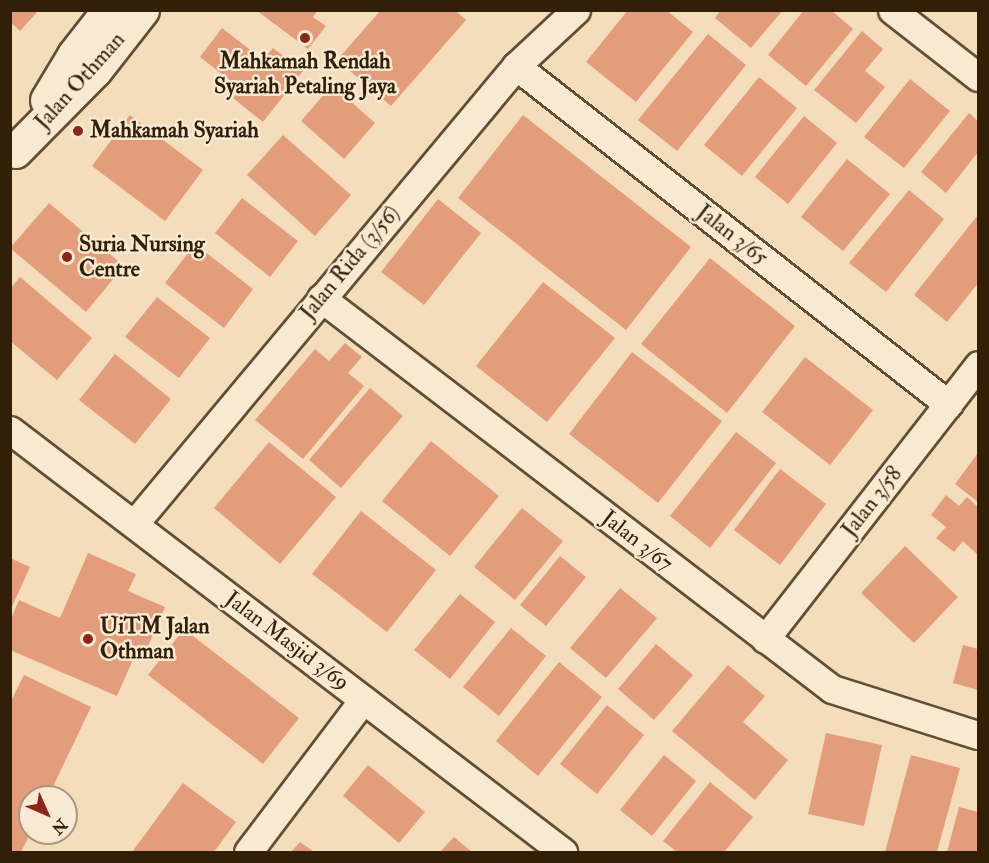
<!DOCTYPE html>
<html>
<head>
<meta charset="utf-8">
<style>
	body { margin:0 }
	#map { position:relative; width:989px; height:863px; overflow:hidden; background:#f4ddba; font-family:"IM FELL Double Pica",serif }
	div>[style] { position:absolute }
	.building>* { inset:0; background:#e49d7a }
	.roads { filter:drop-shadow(2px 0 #624e34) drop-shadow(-2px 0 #624e34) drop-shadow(0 2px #624e34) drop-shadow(0 -2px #624e34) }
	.minor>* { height:27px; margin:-13.5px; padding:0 13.5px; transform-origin:13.5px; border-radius:13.5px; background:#f8e9d2 }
	.secondary>* { height:33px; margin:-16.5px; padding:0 16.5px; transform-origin:16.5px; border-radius:16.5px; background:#f8e9d2 }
	.dots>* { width:16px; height:16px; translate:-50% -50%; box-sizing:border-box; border:3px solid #f8e9d2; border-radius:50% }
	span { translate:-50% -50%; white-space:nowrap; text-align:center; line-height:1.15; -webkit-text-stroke:5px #f8e9d2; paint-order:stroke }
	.poi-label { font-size:22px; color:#321f08; font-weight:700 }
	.left { translate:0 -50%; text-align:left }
	.street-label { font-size:22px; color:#321f08 }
	.frame { position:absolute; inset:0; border:12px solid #321f08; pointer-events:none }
	.north { position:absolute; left:18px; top:785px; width:60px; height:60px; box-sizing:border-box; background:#f8e9d2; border:2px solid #a99881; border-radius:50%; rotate:135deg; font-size:16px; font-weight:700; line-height:24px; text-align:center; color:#321f08 }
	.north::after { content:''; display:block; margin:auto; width:21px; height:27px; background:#8f2418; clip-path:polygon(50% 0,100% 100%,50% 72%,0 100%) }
</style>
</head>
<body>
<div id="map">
	<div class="building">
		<i style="clip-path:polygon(10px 10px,39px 10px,20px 31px,10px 22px)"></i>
		<i style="clip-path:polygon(256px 10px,318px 10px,313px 17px,326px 26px,308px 49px)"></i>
		<i style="clip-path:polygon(381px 10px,455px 10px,466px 20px,391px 106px,337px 60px)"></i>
		<i style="clip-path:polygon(628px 10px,666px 10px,693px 32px,636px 102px,586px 62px)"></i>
		<i style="clip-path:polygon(721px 10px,783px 10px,751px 48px,715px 18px)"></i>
		<i style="clip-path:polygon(804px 10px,831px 10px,853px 29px,806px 86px,768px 55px)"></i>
		<i style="clip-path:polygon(222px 28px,263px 60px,273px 48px,303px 71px,263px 122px,233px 98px,240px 88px,200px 57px)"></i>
		<i style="clip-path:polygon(862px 31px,883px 49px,865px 71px,885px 87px,856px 123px,814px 90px)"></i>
		<i style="clip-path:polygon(708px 34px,746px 65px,677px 151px,638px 120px)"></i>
		<i style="clip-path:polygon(759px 77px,797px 108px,742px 176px,704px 145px)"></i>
		<i style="clip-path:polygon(910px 79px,950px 111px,904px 168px,864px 137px)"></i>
		<i style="clip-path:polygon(332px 85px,375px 123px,344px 159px,301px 121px)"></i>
		<i style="clip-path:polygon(969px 113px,978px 121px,978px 152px,946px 193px,921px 172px)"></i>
		<i style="clip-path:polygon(130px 115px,203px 170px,165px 221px,92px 166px)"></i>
		<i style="clip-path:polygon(523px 115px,691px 247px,626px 330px,458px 198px)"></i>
		<i style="clip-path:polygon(804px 116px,837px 143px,788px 204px,755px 177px)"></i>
		<i style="clip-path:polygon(283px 135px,351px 195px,315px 236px,247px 175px)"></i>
		<i style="clip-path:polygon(847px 159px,890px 194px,843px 251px,801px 217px)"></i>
		<i style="clip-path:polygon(909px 190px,944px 219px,886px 292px,849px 263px)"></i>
		<i style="clip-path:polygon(242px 198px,298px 241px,270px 277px,215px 233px)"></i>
		<i style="clip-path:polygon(438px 199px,481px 233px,424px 305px,381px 272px)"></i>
		<i style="clip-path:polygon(49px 203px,124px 266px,86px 312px,10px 248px)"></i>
		<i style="clip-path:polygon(978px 215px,978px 283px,947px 322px,914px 295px)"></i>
		<i style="clip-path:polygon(195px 244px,253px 289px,224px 328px,165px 283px)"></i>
		<i style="clip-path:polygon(710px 258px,795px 326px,727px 413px,641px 344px)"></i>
		<i style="clip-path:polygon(20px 277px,92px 338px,57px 380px,10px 341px,10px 289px)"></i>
		<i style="clip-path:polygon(543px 282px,615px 338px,547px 422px,476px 366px)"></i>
		<i style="clip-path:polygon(157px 297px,210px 338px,179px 378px,125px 337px)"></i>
		<i style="clip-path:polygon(345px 343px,362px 357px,348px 373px,364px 386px,303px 459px,255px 420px,315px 349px,329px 361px)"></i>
		<i style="clip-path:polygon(632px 352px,722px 421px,658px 503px,569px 434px)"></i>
		<i style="clip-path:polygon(115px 354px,171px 399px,135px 444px,79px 400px)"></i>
		<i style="clip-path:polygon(805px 357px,873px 410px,830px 465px,762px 412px)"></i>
		<i style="clip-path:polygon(370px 388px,403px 416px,341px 488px,309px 460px)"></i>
		<i style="clip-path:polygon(736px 432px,776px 463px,710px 548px,670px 516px)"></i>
		<i style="clip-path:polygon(431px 441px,499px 496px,450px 556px,382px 501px)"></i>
		<i style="clip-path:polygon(269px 442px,336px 497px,280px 564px,214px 508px)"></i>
		<i style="clip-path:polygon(978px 453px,978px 502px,955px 484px)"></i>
		<i style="clip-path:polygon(780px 469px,826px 504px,780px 565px,734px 530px)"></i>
		<i style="clip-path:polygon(946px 495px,959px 506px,967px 497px,978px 507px,978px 555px,963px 541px,954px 552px,936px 538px,946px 527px,931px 515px)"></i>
		<i style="clip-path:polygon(522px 508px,563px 541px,515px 600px,474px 567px)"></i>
		<i style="clip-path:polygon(361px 511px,436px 570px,387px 632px,312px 574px)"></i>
		<i style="clip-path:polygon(905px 546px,958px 597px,914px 643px,861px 593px)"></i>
		<i style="clip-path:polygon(88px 553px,136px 574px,128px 591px,165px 607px,146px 651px,138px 648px,117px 696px,10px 650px,10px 621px,19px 600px,60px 618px)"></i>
		<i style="clip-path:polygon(560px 556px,586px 577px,546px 626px,520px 605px)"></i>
		<i style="clip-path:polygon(10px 558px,30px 567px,10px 611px)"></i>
		<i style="clip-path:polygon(620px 588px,657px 618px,606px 678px,570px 648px)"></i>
		<i style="clip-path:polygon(460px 594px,495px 622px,450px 679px,414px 650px)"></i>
		<i style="clip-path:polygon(511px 628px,546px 656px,499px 716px,463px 687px)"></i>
		<i style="clip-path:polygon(184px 629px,299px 718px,263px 764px,148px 675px)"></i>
		<i style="clip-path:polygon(656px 644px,693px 675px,654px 720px,618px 689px)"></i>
		<i style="clip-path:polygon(963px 645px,978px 649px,978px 690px,953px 683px)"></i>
		<i style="clip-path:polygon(559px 662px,602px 697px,538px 776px,496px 741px)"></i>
		<i style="clip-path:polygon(728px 665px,765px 696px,743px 722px,788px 760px,755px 800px,672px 731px)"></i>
		<i style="clip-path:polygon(24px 675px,91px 707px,48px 797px,30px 797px,30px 834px,21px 852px,10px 852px,10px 703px)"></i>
		<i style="clip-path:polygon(607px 705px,644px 735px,597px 794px,560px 764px)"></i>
		<i style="clip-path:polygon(826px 733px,882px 745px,864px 826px,808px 814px)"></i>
		<i style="clip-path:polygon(664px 755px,696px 781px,652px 836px,620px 810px)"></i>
		<i style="clip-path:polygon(911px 755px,960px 768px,937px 852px,885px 852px)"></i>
		<i style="clip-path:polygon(368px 765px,425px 812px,399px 843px,343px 796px)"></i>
		<i style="clip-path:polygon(710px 782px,753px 817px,724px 852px,677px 852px,663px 841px)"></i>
		<i style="clip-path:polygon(183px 783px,236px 822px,214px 852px,132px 852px)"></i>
		<i style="clip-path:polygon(959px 807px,978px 812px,978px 852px,947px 852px)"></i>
		<i style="clip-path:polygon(454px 837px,472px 852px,440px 852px)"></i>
		<i style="clip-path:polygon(300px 842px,314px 852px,291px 852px)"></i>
	</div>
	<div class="roads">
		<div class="minor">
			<i style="left:892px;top:10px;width:109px;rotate:37.9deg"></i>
			<i style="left:516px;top:66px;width:549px;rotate:38.04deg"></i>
			<i style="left:321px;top:298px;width:643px;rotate:37.42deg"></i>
			<i style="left:832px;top:689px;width:153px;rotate:17.5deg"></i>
			<i style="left:10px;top:430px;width:696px;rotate:37.35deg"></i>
			<i style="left:134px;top:524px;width:596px;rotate:-50.17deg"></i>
			<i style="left:516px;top:66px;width:82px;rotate:-43deg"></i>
			<i style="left:765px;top:639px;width:347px;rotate:-52.1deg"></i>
			<i style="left:248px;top:852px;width:191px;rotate:-52.9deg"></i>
		</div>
		<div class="secondary">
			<i style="left:47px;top:100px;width:52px;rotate:-59deg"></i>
			<i style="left:74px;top:55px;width:57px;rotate:-52.1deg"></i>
			<i style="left:15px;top:151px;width:114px;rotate:-45.4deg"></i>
			<i style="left:95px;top:70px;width:76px;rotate:-51.9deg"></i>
		</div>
	</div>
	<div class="dots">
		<i style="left:305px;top:38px;background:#8f2418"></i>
		<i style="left:78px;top:131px;background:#8f2418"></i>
		<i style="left:67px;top:257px;background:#8f2418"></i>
		<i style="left:88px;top:639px;background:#8f2418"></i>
	</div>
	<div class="poi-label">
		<span style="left:305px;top:74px">Mahkamah Rendah<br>Syariah Petaling Jaya</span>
		<span class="left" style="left:90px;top:131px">Mahkamah Syariah</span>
		<span class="left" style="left:79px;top:257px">Suria Nursing<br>Centre</span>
		<span class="left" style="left:100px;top:639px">UiTM Jalan<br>Othman</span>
	</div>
	<div class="street-label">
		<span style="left:80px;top:81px;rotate:-48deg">Jalan Othman</span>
		<span style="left:732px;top:235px;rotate:38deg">Jalan 3/65</span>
		<span style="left:350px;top:263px;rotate:-50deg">Jalan Rida (3/56)</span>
		<span style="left:872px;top:502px;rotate:-52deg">Jalan 3/58</span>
		<span style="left:637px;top:541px;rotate:38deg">Jalan 3/67</span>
		<span style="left:287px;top:641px;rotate:37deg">Jalan Masjid 3/69</span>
	</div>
	<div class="frame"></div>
	<div class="north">N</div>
</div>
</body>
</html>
